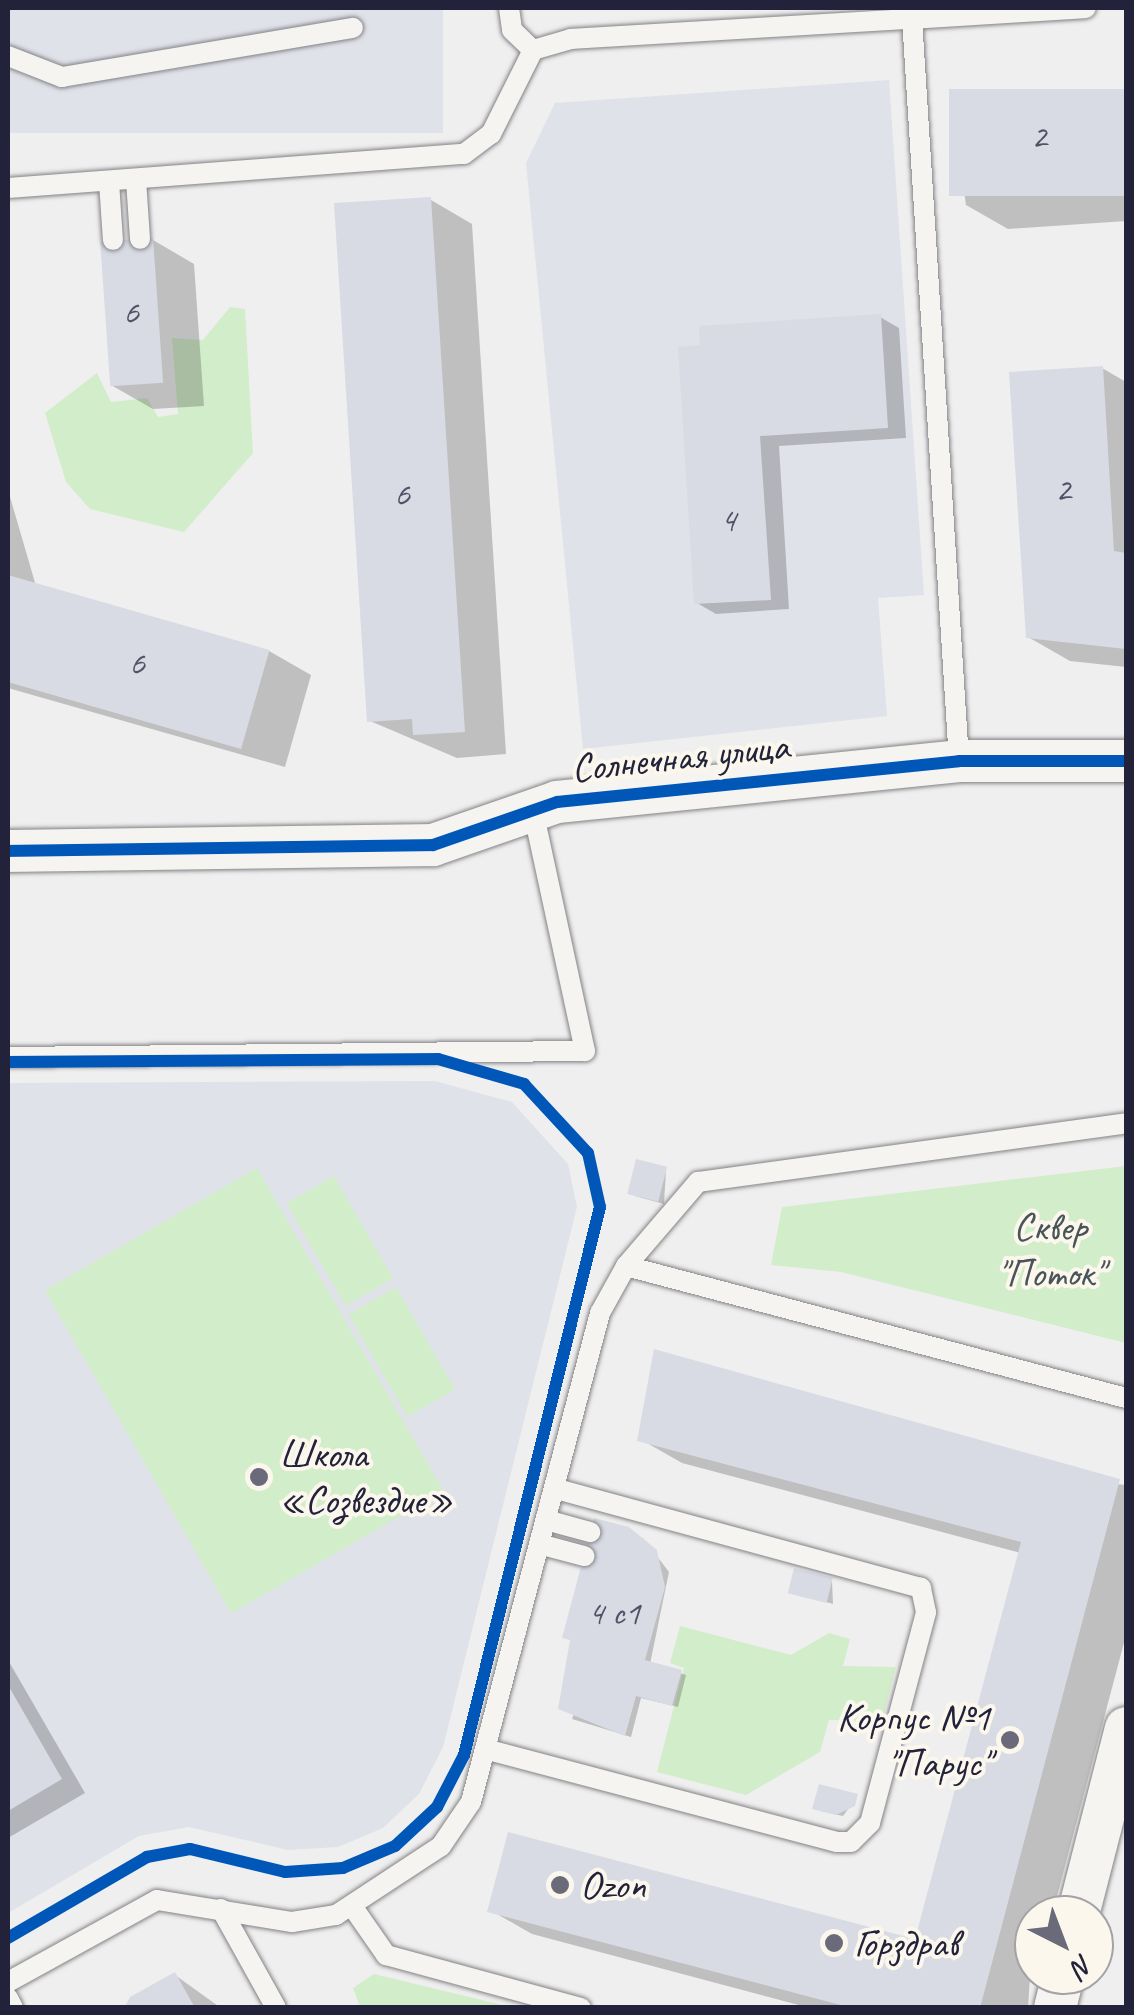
<!DOCTYPE html>
<html>
<head>
<meta charset="utf-8">
<style>
  body { margin:0 }
  #map { position:relative; width:1134px; height:2015px; overflow:hidden; background:#efefef; font-family:Caveat,sans-serif }
  div>[style] { position:absolute }
  [style*='--x'] { left:calc(var(--x)*1px); top:calc(var(--y)*1px); width:calc(var(--w)*1px); rotate:calc(var(--a)*1deg) }
  .built>* { inset:0; background:#e0e2e9; transform-origin:0 0 }
  .green>* { inset:0; background:#d2edca; transform-origin:0 0 }
  .shadow>* { inset:0; background:#0003 }
  .building>* { inset:0; background:#d8dbe4; transform-origin:0 0 }
  .roads { filter:drop-shadow(0 0 2px #838388) drop-shadow(0 0 2px #838388) }
  .service>* { height:20px; margin:-10px; padding:0 10px; transform-origin:10px; border-radius:10px; background:#f5f4f1 }
  .minor>* { height:42px; margin:-21px; padding:0 21px; transform-origin:21px; border-radius:21px; background:#f5f4f1 }
  .cycleway>* { height:12px; margin:-6px; padding:0 6px; transform-origin:6px; border-radius:6px; background:#0057b8 }
  .dots>* { width:28px; height:28px; translate:-50% -50%; box-sizing:border-box; border:5px solid #fbf7ec; border-radius:50% }
  span { translate:-50% -50%; white-space:nowrap; text-align:center; line-height:1.15; -webkit-text-stroke:8px #fbf7ec; paint-order:stroke }
  .number-label { font-size:35px; color:#525267 }
  .number-label span { -webkit-text-stroke-width:0 }
  .street-label { font-size:40px; color:#22223b }
  .park-label { font-size:40px; color:#485457 }
  .poi-label { font-size:40px; color:#22223b }
  .left { translate:0 -50%; text-align:left }
  .right { translate:-100% -50%; text-align:right }
  .frame { position:absolute; inset:0; border:10px solid #22223b; pointer-events:none }
  .north { position:absolute; left:1014px; top:1895px; width:100px; height:100px; box-sizing:border-box; background:#fbf7ec; border:2px solid #a4a2a5; border-radius:50%; rotate:138deg; font-size:28px; font-weight:700; line-height:40px; text-align:center; color:#22223b }
  .north::after { content:''; display:block; margin:auto; width:35px; height:45px; background:#6a6a7a; clip-path:polygon(50% 0,100% 100%,50% 72%,0 100%) }
</style>
</head>
<body>
<div id="map">
  <div class="built">
    <i style="left:8px;top:8px;width:435px;height:125px"></i>
    <i style="clip-path:polygon(889px 80px,924px 595px,878px 598px,887px 716px,583px 749px,526px 163px,555px 103px)"></i>
    <i style="clip-path:polygon(435px 1081px,512px 1102px,568px 1164px,577px 1207px,443px 1747px,419px 1794px,383px 1828px,338px 1847px,288px 1850px,189px 1827px,139px 1836px,8px 1913px,8px 1083px)"></i>
  </div>
  <div class="green">
    <i style="clip-path:polygon(230px 307px,245px 309px,253px 453px,184px 532px,90px 509px,66px 482px,45px 413px,97px 373px,111px 402px,147px 398px,158px 417px,178px 414px,172px 338px,203px 340px)"></i>
    <i style="clip-path:polygon(1126px 1166px,1126px 1343px,841px 1272px,771px 1265px,782px 1207px)"></i>
    <i style="left:257px;top:1168px;width:373px;height:245px;rotate:60deg"></i>
    <i style="left:334px;top:1176px;width:118px;height:55px;rotate:60deg"></i>
    <i style="left:396px;top:1287px;width:118px;height:55px;rotate:60deg"></i>
    <i style="clip-path:polygon(680px 1626px,791px 1655px,829px 1633px,850px 1639px,843px 1666px,896px 1667px,882px 1721px,829px 1720px,820px 1752px,746px 1795px,657px 1772px,684px 1668px,670px 1663px)"></i>
    <i style="clip-path:polygon(374px 1974px,511px 2007px,360px 2007px,353px 1988px)"></i>
  </div>
  <div class="shadow">
    <i style="clip-path:polygon(1126px 92px,1126px 221px,1008px 229px,966px 205px,952px 103px)"></i>
    <i style="clip-path:polygon(431px 200px,472px 224px,506px 754px,457px 758px,370px 721px)"></i>
    <i style="clip-path:polygon(153px 240px,194px 264px,204px 406px,153px 409px,111px 385px)"></i>
    <i style="clip-path:polygon(880px 317px,899px 328px,906px 438px,779px 446px,789px 609px,716px 614px,697px 603px,703px 348px)"></i>
    <i style="clip-path:polygon(1102px 368px,1126px 382px,1126px 667px,1070px 661px,1028px 637px)"></i>
    <i style="clip-path:polygon(8px 490px,36px 586px,269px 651px,311px 675px,285px 767px,8px 688px)"></i>
    <i style="clip-path:polygon(666px 1170px,664px 1204px,635px 1196px)"></i>
    <i style="clip-path:polygon(640px 1439px,1126px 1485px,1126px 1635px,1052px 1915px,1034px 1915px,1028px 2008px,810px 2008px,532px 1934px,490px 1910px,917px 1942px,1021px 1553px,682px 1463px)"></i>
    <i style="clip-path:polygon(643px 1538px,669px 1572px,650px 1664px,686px 1675px,678px 1707px,641px 1698px,631px 1737px,572px 1719px)"></i>
    <i style="clip-path:polygon(832px 1581px,833px 1604px,791px 1592px)"></i>
    <i style="clip-path:polygon(8px 1660px,85px 1793px,8px 1838px)"></i>
    <i style="clip-path:polygon(857px 1797px,843px 1816px,821px 1811px)"></i>
    <i style="clip-path:polygon(175px 1975px,221px 2008px,125px 2008px)"></i>
  </div>
  <div class="building">
    <i style="left:1126px;top:89px;width:107px;height:177px;rotate:90deg"></i>
    <i style="clip-path:polygon(431px 197px,465px 732px,413px 735px,412px 719px,367px 722px,334px 203px)"></i>
    <i style="left:153px;top:238px;width:145px;height:53px;rotate:86deg"></i>
    <i style="clip-path:polygon(881px 314px,888px 428px,760px 436px,771px 600px,694px 604px,678px 347px,700px 345px,699px 326px)"></i>
    <i style="clip-path:polygon(1103px 366px,1114px 551px,1126px 553px,1126px 649px,1026px 638px,1009px 372px)"></i>
    <i style="left:8px;top:575px;width:272px;height:103px;rotate:16deg"></i>
    <i style="left:636px;top:1159px;width:32px;height:36px;rotate:14deg"></i>
    <i style="clip-path:polygon(654px 1349px,1120px 1479px,980px 2008px,852px 2008px,487px 1912px,508px 1832px,915px 1939px,1021px 1542px,637px 1441px)"></i>
    <i style="clip-path:polygon(594px 1518px,629px 1527px,657px 1550px,665px 1587px,645px 1660px,682px 1670px,672px 1706px,636px 1696px,625px 1736px,558px 1709px,570px 1640px,562px 1638px)"></i>
    <i style="left:794px;top:1568px;width:40px;height:26px;rotate:14deg"></i>
    <i style="clip-path:polygon(8px 1685px,62px 1779px,8px 1811px)"></i>
    <i style="clip-path:polygon(819px 1784px,858px 1794px,855px 1806px,836px 1815px,812px 1809px)"></i>
    <i style="clip-path:polygon(175px 1972px,195px 2008px,124px 2008px,130px 1997px)"></i>
  </div>
  <div class="roads">
    <div class="service">
      <i style="--x:509;--y:8;--w:22;--a:82"></i>
      <i style="--x:512;--y:30;--w:29;--a:44"></i>
      <i style="--x:8;--y:56;--w:58;--a:21.3"></i>
      <i style="--x:62;--y:77;--w:295;--a:-9.6"></i>
      <i style="--x:136;--y:180;--w:59;--a:86.1"></i>
      <i style="--x:109;--y:182;--w:58;--a:86.1"></i>
      <i style="--x:8;--y:188;--w:457;--a:-4.3"></i>
      <i style="--x:464;--y:154;--w:34;--a:-37"></i>
      <i style="--x:491;--y:134;--w:94;--a:-63.4"></i>
      <i style="--x:533;--y:50;--w:40;--a:-16"></i>
      <i style="--x:571;--y:39;--w:342;--a:-3.4"></i>
      <i style="--x:959;--y:761;--w:743;--a:-93.62"></i>
      <i style="--x:912;--y:19;--w:174;--a:-3.6"></i>
      <i style="--x:8;--y:1057;--w:577;--a:-0.6"></i>
      <i style="--x:585;--y:1051;--w:247;--a:-102.2"></i>
      <i style="--x:626;--y:1266;--w:517;--a:14.79"></i>
      <i style="--x:546;--y:1520;--w:46;--a:15.3"></i>
      <i style="--x:539;--y:1544;--w:47;--a:14.9"></i>
      <i style="--x:485;--y:1749;--w:364;--a:14.8"></i>
      <i style="--x:837;--y:1842;--w:14;--a:0"></i>
      <i style="--x:851;--y:1842;--w:27;--a:-45"></i>
      <i style="--x:870;--y:1823;--w:218;--a:-75.1"></i>
      <i style="--x:926;--y:1612;--w:25;--a:-102"></i>
      <i style="--x:921;--y:1588;--w:380;--a:-164.8"></i>
      <i style="--x:352;--y:1906;--w:60;--a:55.2"></i>
      <i style="--x:386;--y:1955;--w:202;--a:15.2"></i>
      <i style="--x:221;--y:1909;--w:113;--a:60.9"></i>
      <i style="--x:8;--y:1982;--w:170;--a:-28.8"></i>
      <i style="--x:157;--y:1900;--w:137;--a:9.3"></i>
      <i style="--x:292;--y:1922;--w:45;--a:-9"></i>
      <i style="--x:336;--y:1915;--w:126;--a:-33.3"></i>
      <i style="--x:441;--y:1846;--w:53;--a:-55.7"></i>
      <i style="--x:471;--y:1802;--w:506;--a:-75.22"></i>
      <i style="--x:600;--y:1313;--w:54;--a:-61"></i>
      <i style="--x:626;--y:1266;--w:111;--a:-49.4"></i>
      <i style="--x:698;--y:1182;--w:432;--a:-7.8"></i>
      <i style="--x:8;--y:1998;--w:11;--a:63"></i>
    </div>
    <div class="minor">
      <i style="--x:8;--y:851;--w:425;--a:-0.8"></i>
      <i style="--x:433;--y:845;--w:131;--a:-19.1"></i>
      <i style="--x:557;--y:802;--w:404;--a:-5.8"></i>
      <i style="--x:959;--y:761;--w:167;--a:0"></i>
      <i style="--x:1078;--y:1915;--w:193;--a:-75.6"></i>
      <i style="--x:1055;--y:2008;--w:34;--a:-76"></i>
    </div>
  </div>
  <div class="cycleway">
    <i style="--x:8;--y:851;--w:425;--a:-0.8"></i>
    <i style="--x:433;--y:845;--w:131;--a:-19.1"></i>
    <i style="--x:557;--y:802;--w:404;--a:-5.8"></i>
    <i style="--x:959;--y:761;--w:167;--a:0"></i>
    <i style="--x:8;--y:1062;--w:430;--a:-0.4"></i>
    <i style="--x:438;--y:1059;--w:90;--a:16.2"></i>
    <i style="--x:524;--y:1084;--w:94;--a:47.2"></i>
    <i style="--x:588;--y:1153;--w:55;--a:77.5"></i>
    <i style="--x:600;--y:1207;--w:565;--a:103.94"></i>
    <i style="--x:464;--y:1755;--w:59;--a:117.4"></i>
    <i style="--x:437;--y:1807;--w:57;--a:137.1"></i>
    <i style="--x:395;--y:1846;--w:56;--a:157.1"></i>
    <i style="--x:343;--y:1868;--w:58;--a:176.1"></i>
    <i style="--x:285;--y:1872;--w:98;--a:-166.4"></i>
    <i style="--x:190;--y:1849;--w:44;--a:169.5"></i>
    <i style="--x:147;--y:1857;--w:161;--a:149.8"></i>
  </div>
  <div class="dots">
    <i style="left:259px;top:1477px;background:#6a6a7a"></i>
    <i style="left:1010px;top:1740px;background:#6a6a7a"></i>
    <i style="left:560px;top:1885px;background:#6a6a7a"></i>
    <i style="left:834px;top:1943px;background:#6a6a7a"></i>
  </div>
  <div class="number-label">
    <span style="left:1039px;top:136px">2</span>
    <span style="left:131px;top:312px">6</span>
    <span style="left:1063px;top:489px">2</span>
    <span style="left:402px;top:494px">6</span>
    <span style="left:728px;top:520px">4</span>
    <span style="left:137px;top:663px">6</span>
    <span style="left:614px;top:1613px">4 с1</span>
  </div>
  <div class="street-label">
    <span style="left:680px;top:757px;rotate:-6deg">Солнечная улица</span>
  </div>
  <div class="park-label">
    <span style="left:1050px;top:1250px">Сквер<br>"Поток"</span>
  </div>
  <div class="poi-label">
    <span class="left" style="left:279px;top:1477px">Школа<br>«Созвездие»</span>
    <span class="right" style="left:990px;top:1740px">Корпус №1<br>"Парус"</span>
    <span class="left" style="left:580px;top:1885px">Ozon</span>
    <span class="left" style="left:854px;top:1943px">Горздрав</span>
  </div>
  <div class="frame"></div>
  <div class="north">N</div>
</div>
</body>
</html>
